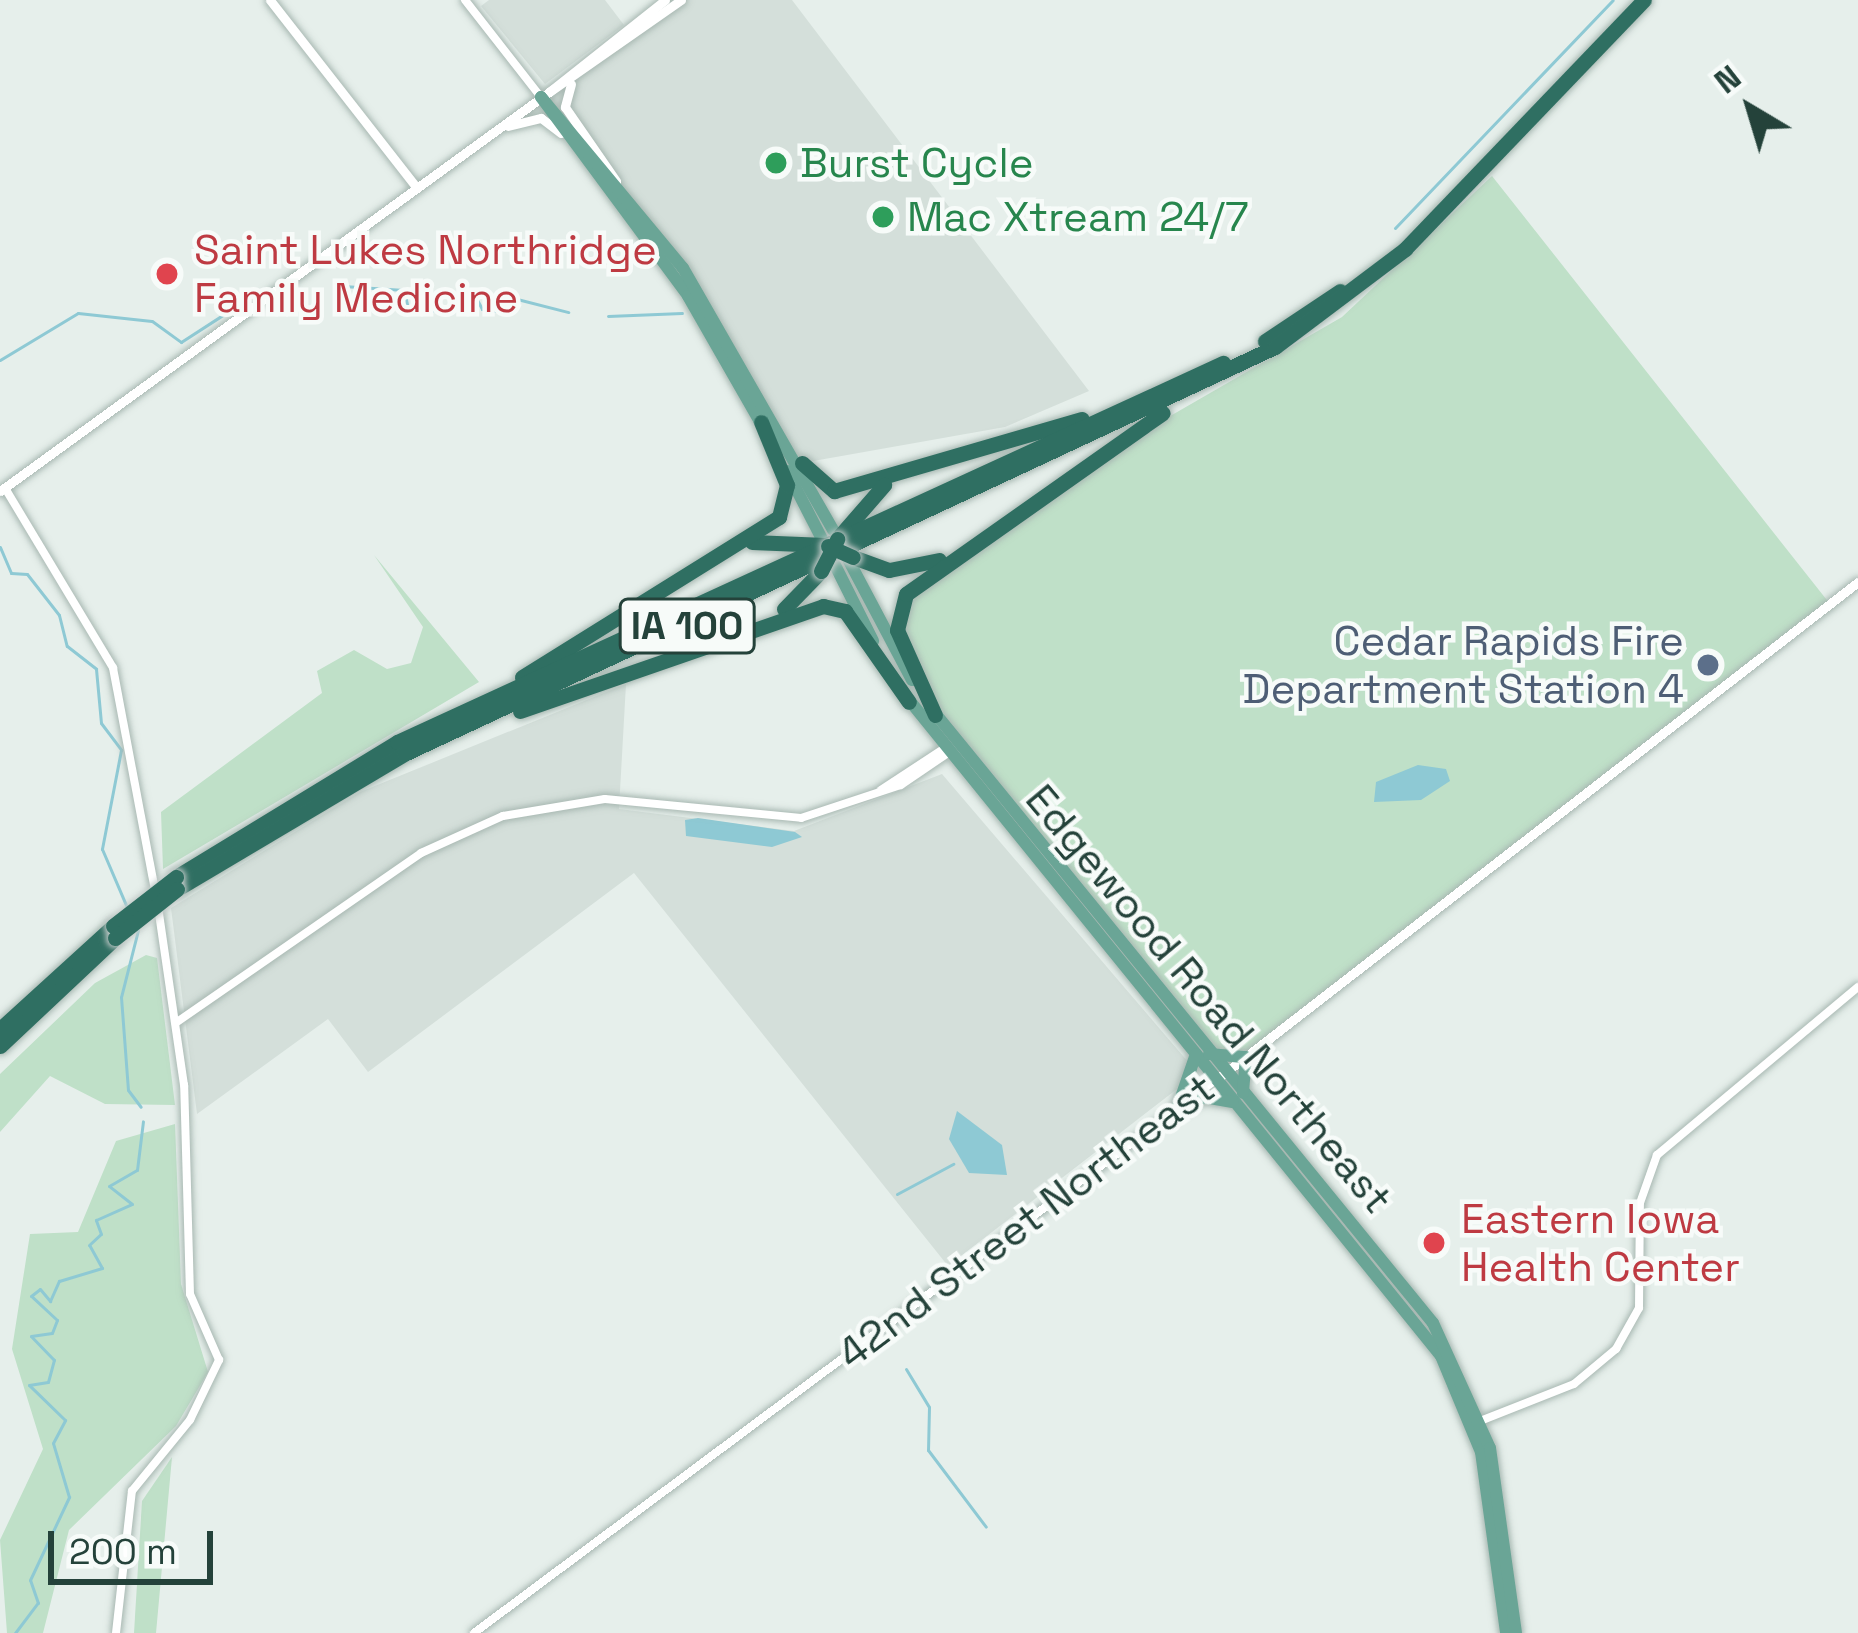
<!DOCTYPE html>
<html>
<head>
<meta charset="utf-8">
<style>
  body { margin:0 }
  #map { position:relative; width:1858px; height:1633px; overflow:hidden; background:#e6efeb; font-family:"Space Grotesk",sans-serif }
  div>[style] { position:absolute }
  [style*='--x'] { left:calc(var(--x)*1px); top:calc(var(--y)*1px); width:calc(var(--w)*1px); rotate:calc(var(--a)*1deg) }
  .built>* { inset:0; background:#d4dfda }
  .green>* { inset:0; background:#bfe0c8 }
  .water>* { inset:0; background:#8ec9d4 }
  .stream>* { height:3px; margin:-1.5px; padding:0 1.5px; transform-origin:1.5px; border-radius:1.5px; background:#8ec9d4 }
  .roads { filter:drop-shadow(0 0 3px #a8b8b2) drop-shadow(0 0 3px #a8b8b2) }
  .tertiary>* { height:8px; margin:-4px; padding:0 4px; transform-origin:4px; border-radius:4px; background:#fff }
  .secondary>* { height:9px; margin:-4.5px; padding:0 4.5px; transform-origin:4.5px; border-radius:4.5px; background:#fff }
  .primary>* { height:12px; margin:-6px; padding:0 6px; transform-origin:6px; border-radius:6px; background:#6aa596 }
  .motorway>* { height:15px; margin:-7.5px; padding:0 7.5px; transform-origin:7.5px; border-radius:7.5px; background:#2f6f62 }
  .bridges { filter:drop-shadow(0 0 3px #c2cac8) drop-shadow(0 0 3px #c2cac8) }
  .motorway-bridge>* { height:15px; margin:-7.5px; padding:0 7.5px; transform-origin:7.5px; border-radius:7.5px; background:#2f6f62 }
  .dots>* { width:33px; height:33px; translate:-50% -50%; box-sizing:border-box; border:6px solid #f7fbf9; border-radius:50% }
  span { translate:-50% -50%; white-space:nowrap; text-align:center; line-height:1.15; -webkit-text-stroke:9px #f7fbf9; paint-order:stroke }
  .shield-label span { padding:3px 9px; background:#f7fbf9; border:3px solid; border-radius:9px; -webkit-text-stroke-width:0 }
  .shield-label { font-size:39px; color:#24423a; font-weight:700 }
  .leisure-label { font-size:42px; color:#27864d }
  .left { translate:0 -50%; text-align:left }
  .health-label { font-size:42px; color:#be3a42 }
  .service-label { font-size:42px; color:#4e5e75 }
  .right { translate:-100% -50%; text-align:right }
  .street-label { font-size:42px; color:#24423a }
  .north { position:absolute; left:1690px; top:48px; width:120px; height:120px; -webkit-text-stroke:9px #f7fbf9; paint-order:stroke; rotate:322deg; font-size:33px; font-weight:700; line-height:48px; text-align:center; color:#24423a }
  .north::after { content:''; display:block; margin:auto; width:42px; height:54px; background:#24423a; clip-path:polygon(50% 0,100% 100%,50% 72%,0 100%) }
  .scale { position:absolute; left:48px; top:1531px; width:165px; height:54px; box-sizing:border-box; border:6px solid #24423a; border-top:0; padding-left:15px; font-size:36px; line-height:42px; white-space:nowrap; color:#24423a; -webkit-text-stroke:9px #f7fbf9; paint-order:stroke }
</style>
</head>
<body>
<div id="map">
  <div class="built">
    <i style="clip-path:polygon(489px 0,605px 0,624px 25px,545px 84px,481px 6px)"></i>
    <i style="clip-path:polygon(675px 0,792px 0,1089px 391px,1005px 427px,802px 463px,683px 268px,541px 97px)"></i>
    <i style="clip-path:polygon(626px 684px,619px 809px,794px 831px,942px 774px,1189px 1063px,1177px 1089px,948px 1266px,634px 873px,368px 1072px,328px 1019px,197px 1114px,171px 908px,360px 792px)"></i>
  </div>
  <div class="green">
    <i style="clip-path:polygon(1492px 176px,1830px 604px,1224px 1073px,960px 750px,902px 646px,906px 594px,1146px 430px,1342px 317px)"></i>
    <i style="clip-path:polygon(374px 555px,479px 682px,163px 869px,161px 812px,322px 693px,317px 671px,354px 650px,387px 669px,411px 663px,423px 627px)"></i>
    <i style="clip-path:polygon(146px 955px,157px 958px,175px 1105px,105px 1104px,50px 1076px,0 1132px,0 1074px,95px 983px)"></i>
    <i style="clip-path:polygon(175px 1124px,181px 1284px,208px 1372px,176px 1426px,69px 1530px,43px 1633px,7px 1633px,0 1540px,43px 1449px,12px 1349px,30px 1234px,78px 1232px,116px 1141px)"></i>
    <i style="clip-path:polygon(172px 1457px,156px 1633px,134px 1633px,142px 1501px)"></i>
  </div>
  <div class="water">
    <i style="clip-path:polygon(1418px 765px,1446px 769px,1450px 781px,1421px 800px,1374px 802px,1376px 782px)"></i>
    <i style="clip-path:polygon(698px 818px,795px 832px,802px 837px,772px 847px,686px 836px,685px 820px)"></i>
    <i style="clip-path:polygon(957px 1111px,1002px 1145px,1007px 1175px,969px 1173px,949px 1139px)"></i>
  </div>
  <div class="stream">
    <i style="--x:1395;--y:228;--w:315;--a:-46.3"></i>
    <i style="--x:343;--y:286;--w:61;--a:3.8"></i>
    <i style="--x:404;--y:290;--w:19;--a:78"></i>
    <i style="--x:408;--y:309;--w:39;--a:3"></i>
    <i style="--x:447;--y:311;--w:32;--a:-32"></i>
    <i style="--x:474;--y:294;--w:17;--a:62"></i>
    <i style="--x:482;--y:309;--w:21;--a:8"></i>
    <i style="--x:503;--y:312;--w:19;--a:-43"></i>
    <i style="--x:517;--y:299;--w:53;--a:14.3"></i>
    <i style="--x:608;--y:316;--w:74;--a:-2.3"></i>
    <i style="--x:0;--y:360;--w:91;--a:-31.1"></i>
    <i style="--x:78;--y:313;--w:74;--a:6.2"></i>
    <i style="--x:152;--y:321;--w:36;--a:36"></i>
    <i style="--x:181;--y:342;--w:61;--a:-32.9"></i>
    <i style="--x:0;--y:547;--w:28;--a:67"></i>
    <i style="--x:11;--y:573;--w:16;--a:4"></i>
    <i style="--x:27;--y:574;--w:52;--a:52"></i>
    <i style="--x:59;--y:615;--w:32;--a:76"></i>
    <i style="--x:67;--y:646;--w:37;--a:38"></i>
    <i style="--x:96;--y:669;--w:54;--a:84.7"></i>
    <i style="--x:101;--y:723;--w:34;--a:53"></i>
    <i style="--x:121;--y:750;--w:101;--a:100.9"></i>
    <i style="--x:102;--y:849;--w:61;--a:66.8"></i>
    <i style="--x:138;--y:930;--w:69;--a:104.2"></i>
    <i style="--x:121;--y:997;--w:93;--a:85.7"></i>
    <i style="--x:128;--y:1090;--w:21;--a:53"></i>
    <i style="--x:897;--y:1194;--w:64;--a:-28.2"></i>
    <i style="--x:906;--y:1369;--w:44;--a:58.8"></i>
    <i style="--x:929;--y:1407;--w:43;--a:91.3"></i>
    <i style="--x:928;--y:1450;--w:96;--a:53"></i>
    <i style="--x:15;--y:1633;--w:38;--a:-53"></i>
    <i style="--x:38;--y:1603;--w:24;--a:-109"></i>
    <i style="--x:30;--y:1580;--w:92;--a:-64.8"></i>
    <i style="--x:69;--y:1497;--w:56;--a:-106.5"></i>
    <i style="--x:53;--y:1443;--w:26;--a:-62"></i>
    <i style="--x:65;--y:1420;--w:50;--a:-135.8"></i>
    <i style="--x:29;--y:1385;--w:19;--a:-9"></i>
    <i style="--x:48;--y:1382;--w:23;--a:-75"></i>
    <i style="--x:54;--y:1360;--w:33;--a:-134"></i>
    <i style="--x:31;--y:1336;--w:21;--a:-8"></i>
    <i style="--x:52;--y:1333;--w:14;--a:-69"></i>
    <i style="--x:57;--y:1320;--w:35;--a:-137"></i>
    <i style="--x:31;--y:1296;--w:11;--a:-38"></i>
    <i style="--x:40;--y:1289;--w:16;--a:50"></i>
    <i style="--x:50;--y:1301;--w:22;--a:-66"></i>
    <i style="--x:59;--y:1281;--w:45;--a:-16.8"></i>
    <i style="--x:102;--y:1268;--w:26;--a:-119"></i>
    <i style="--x:89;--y:1245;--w:16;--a:-43"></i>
    <i style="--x:101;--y:1234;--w:15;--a:-110"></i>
    <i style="--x:96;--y:1220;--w:39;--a:-24"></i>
    <i style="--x:132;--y:1204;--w:29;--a:-142"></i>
    <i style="--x:109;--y:1186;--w:32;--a:-30"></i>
    <i style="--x:137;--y:1170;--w:49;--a:-83"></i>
  </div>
  <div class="roads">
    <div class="tertiary">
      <i style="--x:465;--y:0;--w:122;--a:52"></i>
      <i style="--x:5;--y:488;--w:210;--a:59"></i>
      <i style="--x:113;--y:668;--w:227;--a:79.3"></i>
      <i style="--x:881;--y:790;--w:80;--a:-33.3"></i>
      <i style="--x:177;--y:1022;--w:297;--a:-34.7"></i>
      <i style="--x:421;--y:853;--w:90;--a:-24.3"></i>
      <i style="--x:503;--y:816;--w:103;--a:-9.5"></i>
      <i style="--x:605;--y:799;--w:197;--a:5.5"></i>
      <i style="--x:801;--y:818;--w:105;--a:-18.3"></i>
      <i style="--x:901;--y:785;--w:60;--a:-34.2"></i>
      <i style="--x:1189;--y:1099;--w:33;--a:-35"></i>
      <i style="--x:1475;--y:1423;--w:106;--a:-21.5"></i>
      <i style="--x:1574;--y:1384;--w:55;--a:-39.8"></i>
      <i style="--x:1616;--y:1349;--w:47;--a:-60.7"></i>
      <i style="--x:1639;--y:1308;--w:105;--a:-89.5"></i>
      <i style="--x:1640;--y:1203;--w:51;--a:-70.5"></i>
      <i style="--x:1657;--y:1155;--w:262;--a:-39.9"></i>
      <i style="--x:116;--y:1633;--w:143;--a:-83.6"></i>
      <i style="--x:132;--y:1491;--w:92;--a:-50.8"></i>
      <i style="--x:190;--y:1420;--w:67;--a:-64.2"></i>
      <i style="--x:219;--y:1360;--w:72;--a:-113.7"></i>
      <i style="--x:190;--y:1294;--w:209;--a:-91.6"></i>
      <i style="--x:184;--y:1085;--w:181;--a:-98.3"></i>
      <i style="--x:474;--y:1633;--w:872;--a:-36.7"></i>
    </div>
    <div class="secondary">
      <i style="--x:270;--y:0;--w:237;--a:52"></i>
      <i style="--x:665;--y:0;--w:148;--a:141.6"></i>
      <i style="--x:549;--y:92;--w:161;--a:-34.9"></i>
      <i style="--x:571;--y:84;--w:24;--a:105"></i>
      <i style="--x:565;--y:107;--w:90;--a:55.4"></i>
      <i style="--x:508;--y:126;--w:34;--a:-14"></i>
      <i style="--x:541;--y:118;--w:25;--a:37"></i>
      <i style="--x:0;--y:491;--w:679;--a:-36.01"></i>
      <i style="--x:1217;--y:1079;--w:811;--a:-37.79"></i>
    </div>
    <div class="primary">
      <i style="--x:541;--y:97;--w:247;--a:53.5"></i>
      <i style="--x:688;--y:296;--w:151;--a:60.2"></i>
      <i style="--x:541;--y:97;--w:222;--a:50.3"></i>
      <i style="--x:683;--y:268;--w:302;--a:60.2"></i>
      <i style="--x:787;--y:471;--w:83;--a:62.8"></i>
      <i style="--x:848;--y:559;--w:137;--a:62.1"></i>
      <i style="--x:835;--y:565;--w:85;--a:63.4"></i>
      <i style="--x:905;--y:695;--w:851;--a:50.96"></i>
      <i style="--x:1441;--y:1356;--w:104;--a:67.4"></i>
      <i style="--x:1481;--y:1452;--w:183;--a:82.1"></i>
      <i style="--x:930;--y:707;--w:795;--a:50.77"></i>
      <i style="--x:1433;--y:1323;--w:137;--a:65.5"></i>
      <i style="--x:1490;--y:1448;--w:187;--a:82"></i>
      <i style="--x:1209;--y:1054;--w:37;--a:5"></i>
      <i style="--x:1246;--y:1057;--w:36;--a:95"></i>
      <i style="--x:1178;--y:1106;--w:55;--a:-70.9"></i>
      <i style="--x:1173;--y:1112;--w:34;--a:-26"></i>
      <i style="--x:1204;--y:1097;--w:29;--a:10"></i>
    </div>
    <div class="motorway">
      <i style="--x:1265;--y:341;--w:90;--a:-33.7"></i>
      <i style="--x:802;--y:463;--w:43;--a:41.2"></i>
      <i style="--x:834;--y:491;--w:258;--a:-16.2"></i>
      <i style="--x:837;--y:539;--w:72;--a:-49"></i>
      <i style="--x:752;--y:542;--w:73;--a:2.4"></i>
      <i style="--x:853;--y:557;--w:38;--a:20"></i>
      <i style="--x:889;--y:570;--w:51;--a:-11.3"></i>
      <i style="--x:784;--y:609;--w:53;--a:-45.8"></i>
      <i style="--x:522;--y:677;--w:303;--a:-31.9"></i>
      <i style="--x:779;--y:517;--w:33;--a:-76"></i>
      <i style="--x:787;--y:485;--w:68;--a:-112.4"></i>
      <i style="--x:520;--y:711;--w:321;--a:-19.1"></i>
      <i style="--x:823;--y:606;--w:23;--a:13"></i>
      <i style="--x:845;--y:611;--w:111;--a:54.9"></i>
      <i style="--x:935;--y:715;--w:93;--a:-114.1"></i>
      <i style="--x:897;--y:630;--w:37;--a:-76"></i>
      <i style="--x:906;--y:594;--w:314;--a:-35.2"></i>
      <i style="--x:176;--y:877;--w:259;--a:-31.4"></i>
      <i style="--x:397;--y:742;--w:909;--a:-24.65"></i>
      <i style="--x:177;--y:889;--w:264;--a:-30.7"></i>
      <i style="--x:404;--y:754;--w:961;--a:-25.05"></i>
      <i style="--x:1275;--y:347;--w:163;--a:-37"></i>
      <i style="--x:1405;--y:249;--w:345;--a:-46.2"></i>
      <i style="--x:0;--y:1029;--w:153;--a:-42.3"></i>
      <i style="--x:0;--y:1046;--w:158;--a:-43.2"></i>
    </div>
  </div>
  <div class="bridges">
    <div class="motorway-bridge">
      <i style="--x:828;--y:546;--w:27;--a:24"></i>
      <i style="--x:821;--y:571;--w:36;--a:-63"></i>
      <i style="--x:113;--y:926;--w:80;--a:-37.9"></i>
      <i style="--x:115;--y:938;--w:79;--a:-38.3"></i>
    </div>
  </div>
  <div class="dots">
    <i style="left:776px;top:163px;background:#2e9e5b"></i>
    <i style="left:883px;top:217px;background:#2e9e5b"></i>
    <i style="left:167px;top:274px;background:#e0444e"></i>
    <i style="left:1708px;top:665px;background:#5c6f8a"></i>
    <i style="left:1434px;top:1243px;background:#e0444e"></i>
  </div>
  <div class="shield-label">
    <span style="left:687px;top:626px">IA 100</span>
  </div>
  <div class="leisure-label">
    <span class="left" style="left:800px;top:163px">Burst Cycle</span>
    <span class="left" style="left:907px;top:217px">Mac Xtream 24/7</span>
  </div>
  <div class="health-label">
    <span class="left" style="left:194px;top:274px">Saint Lukes Northridge<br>Family Medicine</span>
    <span class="left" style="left:1461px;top:1243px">Eastern Iowa<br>Health Center</span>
  </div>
  <div class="service-label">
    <span class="right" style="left:1684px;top:665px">Cedar Rapids Fire<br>Department Station 4</span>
  </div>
  <div class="street-label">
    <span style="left:1209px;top:999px;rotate:50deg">Edgewood Road Northeast</span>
    <span style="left:1026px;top:1221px;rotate:-37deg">42nd Street Northeast</span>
  </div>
  <div class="north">N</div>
  <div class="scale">200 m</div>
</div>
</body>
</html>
